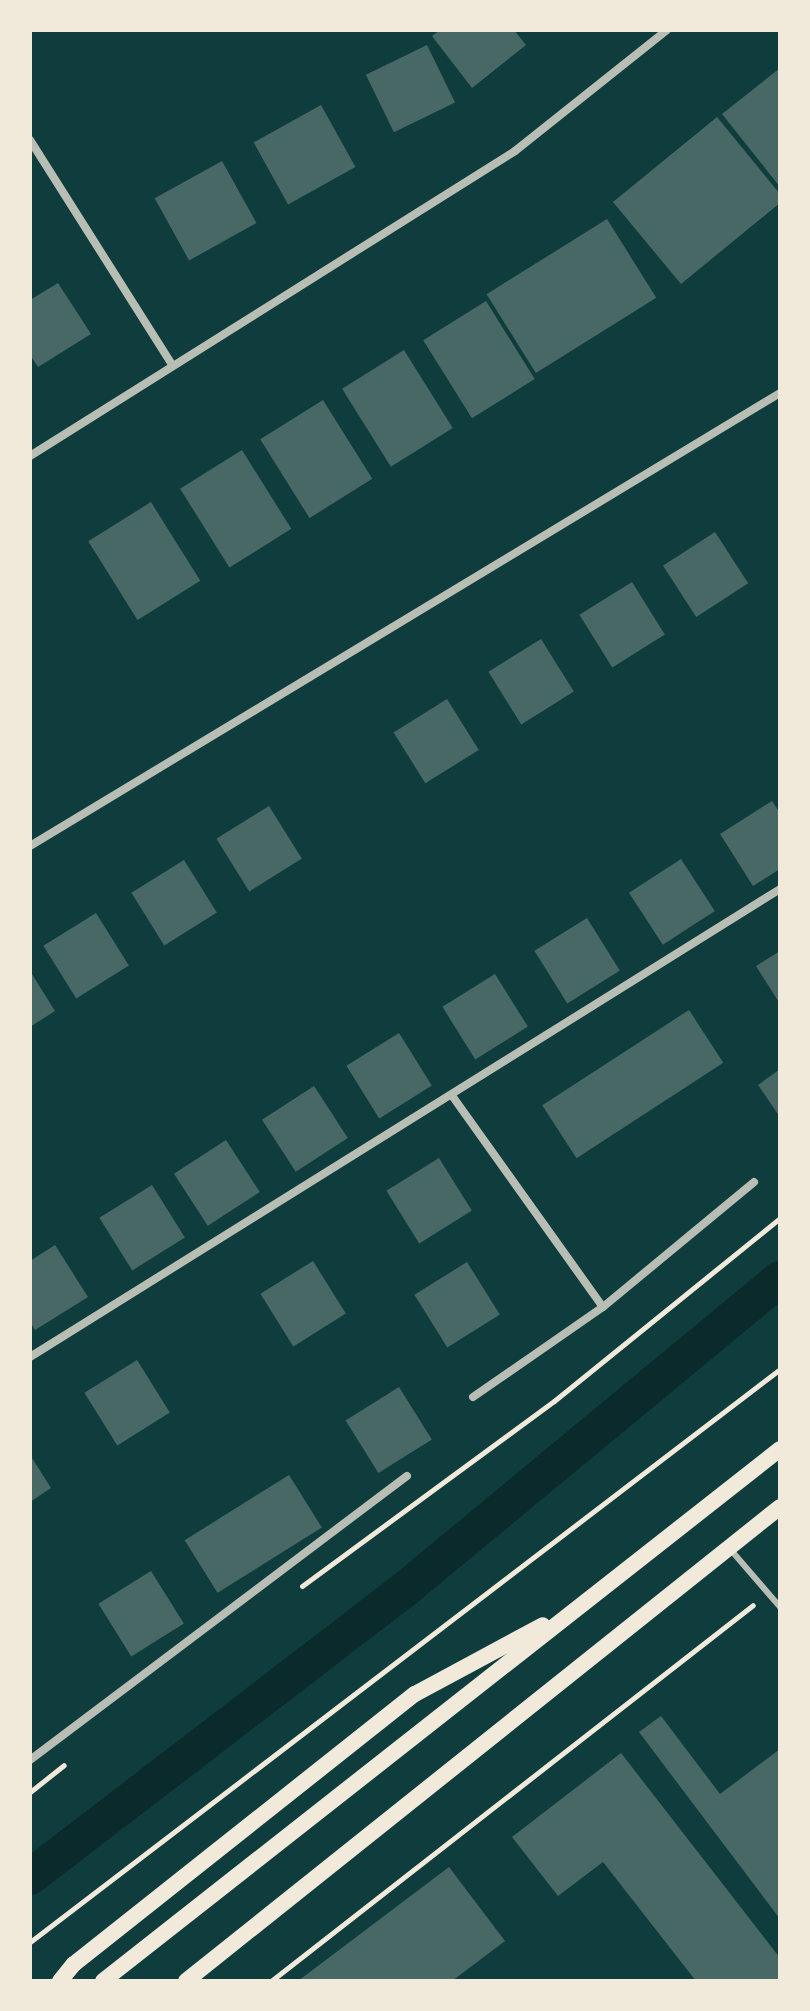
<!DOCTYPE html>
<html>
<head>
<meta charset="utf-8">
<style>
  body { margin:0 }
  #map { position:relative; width:810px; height:2011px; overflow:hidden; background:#0f3d3e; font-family:Barlow,sans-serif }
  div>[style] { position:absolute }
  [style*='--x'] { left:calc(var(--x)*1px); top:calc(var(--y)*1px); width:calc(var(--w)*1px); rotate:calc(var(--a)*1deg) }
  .canal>* { height:36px; margin:-18px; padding:0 18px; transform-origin:18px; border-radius:18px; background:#0a2a2b }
  .building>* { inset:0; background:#486865; transform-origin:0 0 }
  .path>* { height:5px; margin:-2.5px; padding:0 2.5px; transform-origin:2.5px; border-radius:2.5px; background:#f1e9da }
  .service>* { height:6px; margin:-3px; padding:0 3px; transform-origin:3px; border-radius:3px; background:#b8beb3 }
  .minor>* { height:8px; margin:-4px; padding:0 4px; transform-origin:4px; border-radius:4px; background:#b8beb3 }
  .secondary>* { height:16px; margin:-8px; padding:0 8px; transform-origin:8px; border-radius:8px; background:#f1e9da }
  span { translate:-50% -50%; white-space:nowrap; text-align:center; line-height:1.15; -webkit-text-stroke:8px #f1e9da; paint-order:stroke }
  .frame { position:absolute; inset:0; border:32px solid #f1e9da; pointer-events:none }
</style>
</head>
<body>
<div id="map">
  <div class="canal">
    <i style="--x:30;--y:1877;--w:471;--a:-37.5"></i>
    <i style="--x:404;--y:1590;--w:488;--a:-39.6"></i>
  </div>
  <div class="building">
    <i style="clip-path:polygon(440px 30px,514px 30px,526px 45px,472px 88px,432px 36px)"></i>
    <i style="left:427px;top:45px;width:64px;height:68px;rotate:64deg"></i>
    <i style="clip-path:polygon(780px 68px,780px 187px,722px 114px)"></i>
    <i style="left:321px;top:105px;width:71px;height:77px;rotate:61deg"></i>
    <i style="clip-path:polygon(717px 117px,780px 194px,780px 203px,681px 284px,613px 202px)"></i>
    <i style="left:222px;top:161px;width:71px;height:77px;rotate:61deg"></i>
    <i style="left:607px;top:219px;width:93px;height:142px;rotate:58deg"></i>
    <i style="clip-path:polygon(58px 283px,91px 334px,38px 367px,30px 355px,30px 300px)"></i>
    <i style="left:486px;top:301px;width:92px;height:74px;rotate:58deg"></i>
    <i style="left:404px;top:350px;width:92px;height:73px;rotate:58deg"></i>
    <i style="left:323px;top:400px;width:93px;height:74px;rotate:58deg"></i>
    <i style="left:242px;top:450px;width:93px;height:73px;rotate:58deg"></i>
    <i style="left:151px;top:502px;width:93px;height:74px;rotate:58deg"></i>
    <i style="left:715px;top:532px;width:61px;height:62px;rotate:57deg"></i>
    <i style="left:632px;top:582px;width:62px;height:62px;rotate:58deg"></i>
    <i style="left:541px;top:639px;width:62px;height:62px;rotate:58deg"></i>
    <i style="left:447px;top:699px;width:60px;height:63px;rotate:58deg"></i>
    <i style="clip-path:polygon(772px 801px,780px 813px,780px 869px,753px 886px,720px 834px)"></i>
    <i style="left:269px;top:806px;width:62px;height:62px;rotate:58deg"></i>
    <i style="left:681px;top:859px;width:62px;height:62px;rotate:57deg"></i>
    <i style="left:184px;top:860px;width:62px;height:62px;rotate:58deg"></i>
    <i style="left:96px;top:913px;width:62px;height:62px;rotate:58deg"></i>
    <i style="left:587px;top:918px;width:62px;height:62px;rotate:58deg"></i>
    <i style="clip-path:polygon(780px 951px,780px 1004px,756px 966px)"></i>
    <i style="clip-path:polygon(30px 971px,55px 1011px,30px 1027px)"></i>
    <i style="left:495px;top:974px;width:62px;height:62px;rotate:58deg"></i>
    <i style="left:689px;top:1010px;width:63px;height:175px;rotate:57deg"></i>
    <i style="left:399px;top:1033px;width:62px;height:62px;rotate:58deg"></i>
    <i style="clip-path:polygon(780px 1069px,780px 1117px,758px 1085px)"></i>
    <i style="left:314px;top:1086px;width:62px;height:62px;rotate:57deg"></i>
    <i style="left:226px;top:1140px;width:62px;height:62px;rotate:57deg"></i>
    <i style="left:439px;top:1158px;width:62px;height:62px;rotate:58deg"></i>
    <i style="left:152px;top:1185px;width:62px;height:62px;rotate:58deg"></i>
    <i style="clip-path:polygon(55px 1245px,88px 1297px,35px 1330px,30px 1322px,30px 1261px)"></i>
    <i style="left:313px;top:1261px;width:62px;height:62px;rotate:58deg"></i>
    <i style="left:467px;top:1262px;width:62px;height:62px;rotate:58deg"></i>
    <i style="left:137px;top:1360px;width:62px;height:62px;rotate:58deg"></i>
    <i style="left:399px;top:1387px;width:62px;height:63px;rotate:58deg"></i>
    <i style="clip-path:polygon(30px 1455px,51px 1488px,30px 1502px)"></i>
    <i style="left:289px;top:1475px;width:62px;height:123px;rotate:58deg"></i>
    <i style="left:151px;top:1571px;width:62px;height:62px;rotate:58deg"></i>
    <i style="clip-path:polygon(661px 1716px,720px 1794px,780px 1749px,780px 1919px,639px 1732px)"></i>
    <i style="clip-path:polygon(621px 1753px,780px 1958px,780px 1981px,696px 1981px,603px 1862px,558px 1896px,512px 1837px)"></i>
    <i style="clip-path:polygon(449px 1867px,505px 1941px,452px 1981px,298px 1981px)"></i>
  </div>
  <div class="path">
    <i style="--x:302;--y:1586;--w:313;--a:-36.3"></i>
    <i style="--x:554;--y:1401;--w:291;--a:-39"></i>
    <i style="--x:30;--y:1792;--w:43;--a:-38.5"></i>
    <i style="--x:30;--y:1942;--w:944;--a:-37.38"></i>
    <i style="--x:271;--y:1981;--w:611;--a:-37.96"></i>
  </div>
  <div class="service">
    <i style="--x:730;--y:1549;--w:77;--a:49.2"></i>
  </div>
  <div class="minor">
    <i style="--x:30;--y:140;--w:267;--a:57.7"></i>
    <i style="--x:30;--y:456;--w:573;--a:-32.16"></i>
    <i style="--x:515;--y:151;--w:194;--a:-38.5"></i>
    <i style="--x:30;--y:846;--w:876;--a:-31.13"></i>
    <i style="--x:453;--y:1097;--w:258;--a:54.5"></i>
    <i style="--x:30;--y:1357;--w:884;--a:-31.96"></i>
    <i style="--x:473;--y:1397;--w:158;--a:-34.7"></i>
    <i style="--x:603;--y:1307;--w:196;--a:-39.6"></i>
    <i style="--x:30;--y:1760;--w:472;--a:-37"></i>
  </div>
  <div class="secondary">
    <i style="--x:60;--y:1981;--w:22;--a:-51"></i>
    <i style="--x:74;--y:1964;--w:435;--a:-38.4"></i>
    <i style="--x:415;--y:1694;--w:145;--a:-28.3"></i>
    <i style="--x:103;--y:1981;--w:861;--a:-38.16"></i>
    <i style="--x:186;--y:1981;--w:760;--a:-38.59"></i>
  </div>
  <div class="frame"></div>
</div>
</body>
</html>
